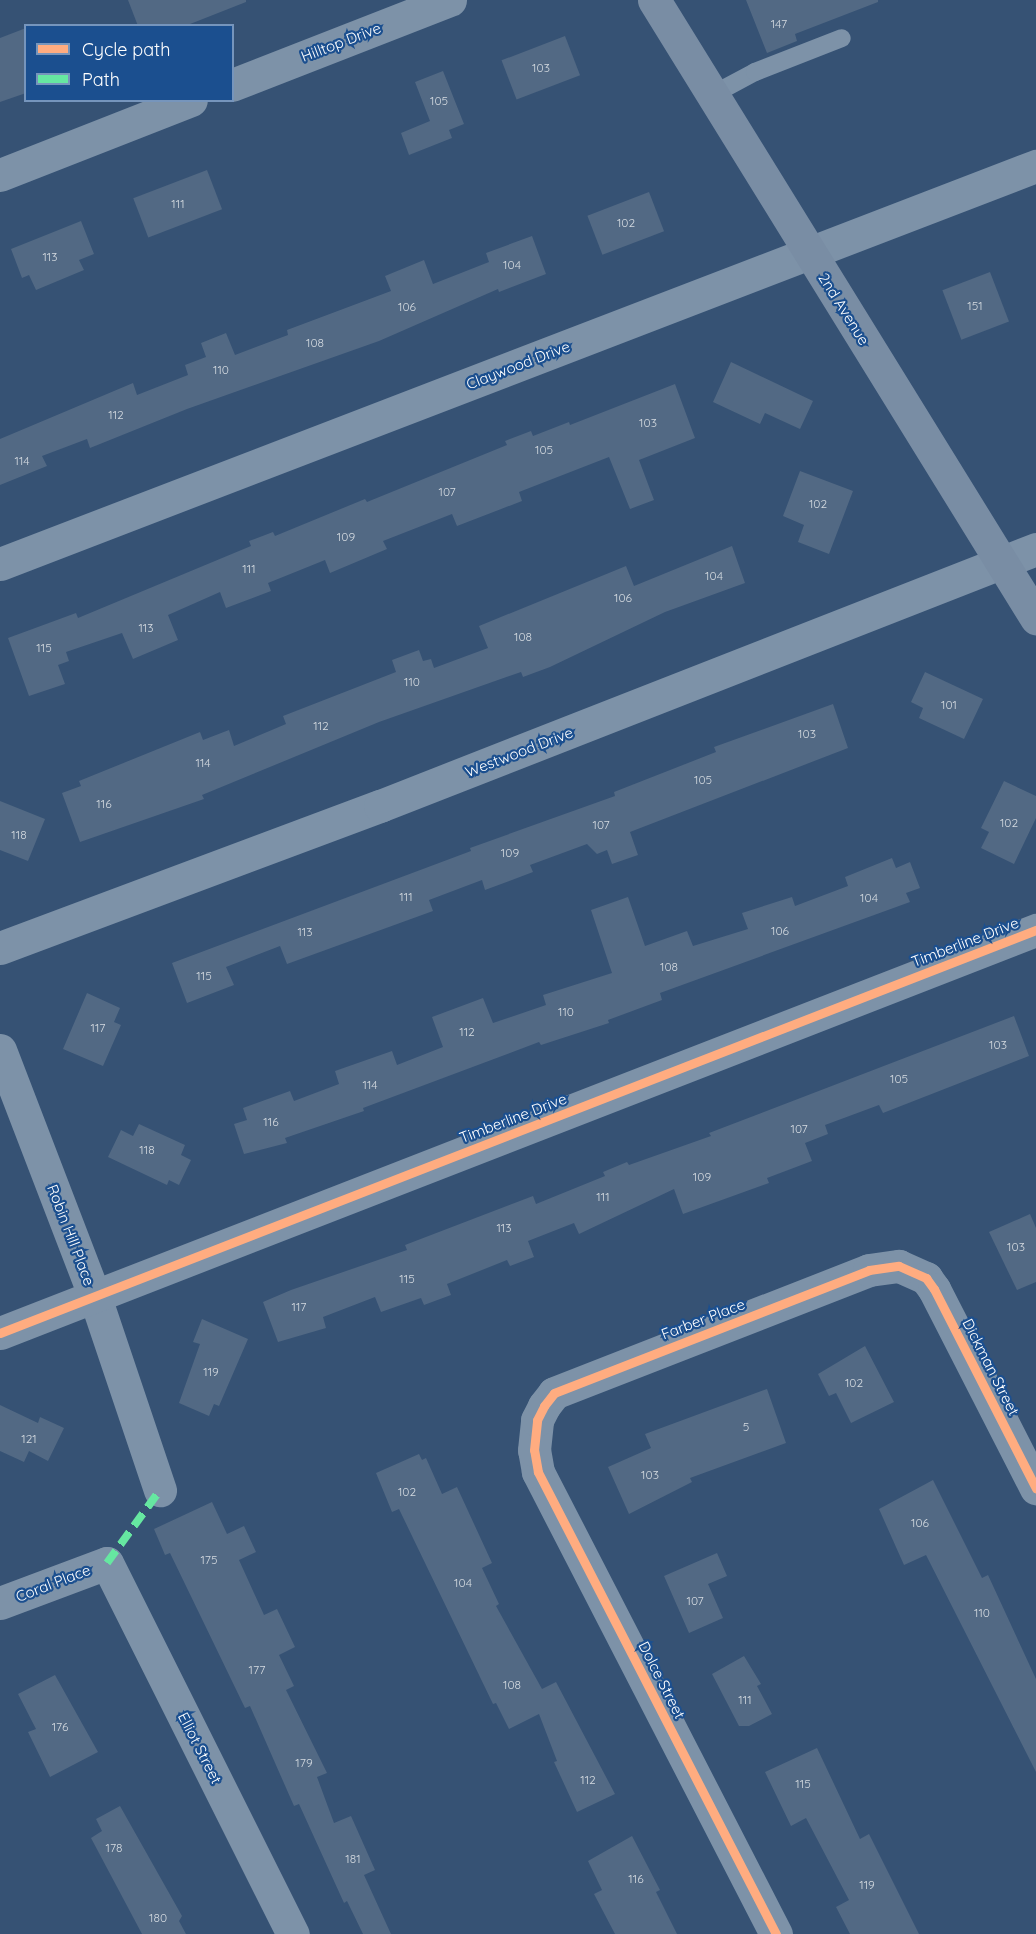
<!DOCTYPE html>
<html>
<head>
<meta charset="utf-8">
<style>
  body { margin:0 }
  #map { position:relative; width:1036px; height:1934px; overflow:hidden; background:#365274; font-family:Quicksand,sans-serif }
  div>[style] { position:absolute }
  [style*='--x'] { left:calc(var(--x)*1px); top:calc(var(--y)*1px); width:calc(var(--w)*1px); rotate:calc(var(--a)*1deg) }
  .building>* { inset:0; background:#526984; transform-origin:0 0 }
  .lane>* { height:18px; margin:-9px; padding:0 9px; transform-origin:9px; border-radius:9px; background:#7d92a8 }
  .street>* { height:33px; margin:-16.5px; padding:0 16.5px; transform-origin:16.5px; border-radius:16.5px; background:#7d92a8 }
  .secondary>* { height:33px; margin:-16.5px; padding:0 16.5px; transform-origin:16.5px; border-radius:16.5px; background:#798da4 }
  .quiet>* { height:8px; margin-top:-4px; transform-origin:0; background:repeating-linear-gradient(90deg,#66e7a1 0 15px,transparent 0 23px) }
  .cycleway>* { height:9px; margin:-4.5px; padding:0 4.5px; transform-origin:4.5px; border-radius:4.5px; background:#ffac80 }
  span { translate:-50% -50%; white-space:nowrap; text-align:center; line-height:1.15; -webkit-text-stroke:4.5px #1b4f8f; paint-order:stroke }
  .number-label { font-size:12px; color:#d4dae0 }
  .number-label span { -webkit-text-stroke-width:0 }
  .street-label { font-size:15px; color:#fff }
  .legend { position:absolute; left:24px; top:24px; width:210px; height:78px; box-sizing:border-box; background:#1b4f8f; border:2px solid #7695bc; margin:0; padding:8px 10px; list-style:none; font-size:18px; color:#fff }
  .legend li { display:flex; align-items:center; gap:12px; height:30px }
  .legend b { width:30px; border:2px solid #7695bc }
</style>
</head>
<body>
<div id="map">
  <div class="building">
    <i style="clip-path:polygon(128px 0,246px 0,246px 2px,185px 26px,138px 26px)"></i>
    <i style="clip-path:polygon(746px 0,878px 0,878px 2px,795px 34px,797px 41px,767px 53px)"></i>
    <i style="clip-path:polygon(26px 28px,26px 93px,0 102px,0 38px)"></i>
    <i style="left:565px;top:36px;width:42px;height:68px;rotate:69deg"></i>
    <i style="clip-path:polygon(443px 71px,464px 124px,449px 130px,452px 138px,409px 155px,401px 133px,430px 121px,415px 82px)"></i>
    <i style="left:207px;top:170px;width:42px;height:79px;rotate:69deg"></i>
    <i style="left:649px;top:192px;width:42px;height:66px;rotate:69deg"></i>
    <i style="clip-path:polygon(81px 221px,94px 254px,79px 260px,84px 270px,36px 290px,29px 275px,22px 278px,11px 249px)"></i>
    <i style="clip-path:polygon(532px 236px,546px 274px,499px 292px,498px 289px,379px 341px,187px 409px,90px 448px,87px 439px,42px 456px,47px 466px,0 485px,0 439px,133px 383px,137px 395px,188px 375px,185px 365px,206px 357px,201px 343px,226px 333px,235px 355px,288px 335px,287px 330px,391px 291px,385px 276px,424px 260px,433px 284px,489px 262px,486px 253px)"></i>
    <i style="left:990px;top:272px;width:53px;height:51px;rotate:69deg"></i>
    <i style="clip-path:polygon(731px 362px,813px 401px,800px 429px,765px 413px,760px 424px,713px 402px)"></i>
    <i style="clip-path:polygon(675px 384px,695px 438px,639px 460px,654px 500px,630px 509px,609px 457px,519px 492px,522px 501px,457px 526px,452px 514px,383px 541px,387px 549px,330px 573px,325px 560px,268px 583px,271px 591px,226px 608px,220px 592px,168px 615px,178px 640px,133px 659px,122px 633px,66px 652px,69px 661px,58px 665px,65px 684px,29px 696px,8px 638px,76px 613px,78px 618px,251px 546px,249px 541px,273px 532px,275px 536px,365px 499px,367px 502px,507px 445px,505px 441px,531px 431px,533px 436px,569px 422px,570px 425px)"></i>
    <i style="clip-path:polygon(800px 471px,853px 491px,829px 554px,798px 542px,804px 525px,783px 516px)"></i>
    <i style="clip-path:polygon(732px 546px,745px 583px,665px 612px,550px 667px,523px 677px,521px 672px,379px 722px,202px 795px,204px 799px,80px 842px,62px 793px,81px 786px,79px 781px,200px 732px,203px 740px,229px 730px,234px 746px,286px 724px,283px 716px,396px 672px,392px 660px,419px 650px,423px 661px,431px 659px,434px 668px,488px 648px,479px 626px,626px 566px,634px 586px)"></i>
    <i style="clip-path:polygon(925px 672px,983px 699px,964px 739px,919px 718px,923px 708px,911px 702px)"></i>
    <i style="clip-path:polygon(833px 704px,848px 748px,630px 832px,638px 855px,612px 864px,607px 850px,597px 854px,587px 844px,530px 865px,533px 872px,485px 890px,482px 880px,429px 900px,433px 911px,287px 964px,280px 946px,226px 967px,234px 985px,187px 1003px,172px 963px,471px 851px,470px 848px,615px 796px,614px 792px,716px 752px,714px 747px)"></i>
    <i style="clip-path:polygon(1004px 781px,1036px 796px,1036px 818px,1014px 864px,981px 848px,989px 832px,981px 828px)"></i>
    <i style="clip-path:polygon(0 801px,45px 819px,28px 861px,0 850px)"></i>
    <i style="clip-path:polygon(892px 858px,896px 868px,910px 862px,920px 888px,906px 893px,910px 902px,660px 993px,662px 1000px,608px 1020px,609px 1023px,541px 1045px,539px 1042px,363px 1108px,364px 1111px,285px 1138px,287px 1143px,244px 1154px,234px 1124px,247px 1120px,243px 1108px,290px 1091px,294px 1101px,339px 1084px,335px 1071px,392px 1051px,397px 1065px,443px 1047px,432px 1017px,483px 998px,493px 1023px,546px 1005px,543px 995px,612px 973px,591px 910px,628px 897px,645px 946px,687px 931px,693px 946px,748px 929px,742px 913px,792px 897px,795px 906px,848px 886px,845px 877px)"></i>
    <i style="clip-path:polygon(87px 993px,120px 1008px,114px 1022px,121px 1025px,103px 1066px,63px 1049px)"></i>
    <i style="clip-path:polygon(1014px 1016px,1029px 1056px,883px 1113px,879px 1105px,825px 1125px,828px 1134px,805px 1143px,812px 1161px,767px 1178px,769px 1183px,683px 1214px,674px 1189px,579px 1234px,574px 1223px,528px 1241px,534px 1257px,510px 1266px,507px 1260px,447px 1284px,451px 1295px,424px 1305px,421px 1298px,381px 1312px,375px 1297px,323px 1317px,326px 1328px,278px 1342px,263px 1302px,291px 1290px,407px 1250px,405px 1245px,533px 1196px,536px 1204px,605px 1176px,603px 1172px,627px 1162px,629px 1165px,711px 1136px,709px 1133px)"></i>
    <i style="clip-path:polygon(139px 1124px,185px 1145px,181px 1155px,191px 1160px,179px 1185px,169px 1180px,167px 1185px,108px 1157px,121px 1130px,133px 1136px)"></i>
    <i style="clip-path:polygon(1030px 1214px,1036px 1228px,1036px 1282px,1017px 1290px,989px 1232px)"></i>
    <i style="clip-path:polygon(202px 1319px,248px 1339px,219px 1406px,214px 1404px,209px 1416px,179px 1403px,200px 1344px,193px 1342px)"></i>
    <i style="clip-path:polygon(865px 1346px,894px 1402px,851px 1423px,836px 1393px,829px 1396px,818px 1374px)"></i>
    <i style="clip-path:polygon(767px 1389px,786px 1443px,690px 1478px,692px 1482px,629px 1514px,608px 1467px,651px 1448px,645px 1434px)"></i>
    <i style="clip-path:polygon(0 1405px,38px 1423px,40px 1417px,64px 1428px,48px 1461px,29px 1451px,24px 1462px,0 1451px)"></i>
    <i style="clip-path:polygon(419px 1454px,422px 1460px,426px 1458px,442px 1494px,457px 1487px,492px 1563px,482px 1568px,499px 1604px,496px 1606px,542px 1689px,556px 1682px,615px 1794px,577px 1812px,554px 1762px,557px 1761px,539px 1714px,509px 1729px,496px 1703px,493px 1704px,399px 1509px,392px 1512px,376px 1473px)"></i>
    <i style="clip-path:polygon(933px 1480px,982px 1578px,988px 1575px,1036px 1679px,1036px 1772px,926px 1555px,904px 1565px,879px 1509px)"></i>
    <i style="clip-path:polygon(212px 1502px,227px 1534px,244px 1526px,256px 1552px,239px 1560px,264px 1615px,277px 1609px,295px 1647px,279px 1655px,294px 1686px,286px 1690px,327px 1773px,317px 1777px,334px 1823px,351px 1816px,375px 1870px,364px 1875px,391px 1934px,363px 1934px,347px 1901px,344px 1903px,299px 1804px,294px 1806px,250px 1706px,245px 1708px,170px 1553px,165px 1555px,154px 1529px)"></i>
    <i style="clip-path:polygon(717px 1553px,727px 1576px,708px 1584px,723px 1618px,689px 1633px,664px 1576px)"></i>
    <i style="clip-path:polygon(744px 1656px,761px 1684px,757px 1686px,772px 1714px,749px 1726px,739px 1726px,712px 1674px)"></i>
    <i style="clip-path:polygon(55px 1675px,98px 1752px,50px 1777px,28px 1732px,36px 1729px,18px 1694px)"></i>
    <i style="clip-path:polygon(817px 1748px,860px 1839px,869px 1834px,919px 1934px,850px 1934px,836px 1907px,849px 1900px,806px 1818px,791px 1826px,765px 1772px)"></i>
    <i style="clip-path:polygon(120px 1806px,182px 1916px,179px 1921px,186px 1934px,142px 1934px,91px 1838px,102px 1831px,96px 1819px)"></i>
    <i style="clip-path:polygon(632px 1836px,660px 1890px,656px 1892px,677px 1934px,615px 1934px,594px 1894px,602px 1890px,588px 1861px)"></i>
  </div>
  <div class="lane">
    <i style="--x:712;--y:95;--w:49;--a:-28.1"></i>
    <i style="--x:755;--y:72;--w:93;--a:-21.3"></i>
  </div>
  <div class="street">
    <i style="--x:232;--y:85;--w:234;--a:-21.3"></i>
    <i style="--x:0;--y:175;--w:205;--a:-21.4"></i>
    <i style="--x:0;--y:564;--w:1110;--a:-21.02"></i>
    <i style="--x:0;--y:948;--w:406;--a:-20.5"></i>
    <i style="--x:380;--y:806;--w:705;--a:-21.39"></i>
    <i style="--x:0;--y:1050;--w:265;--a:69"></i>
    <i style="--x:95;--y:1297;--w:204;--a:71.4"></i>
    <i style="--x:0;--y:1333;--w:1112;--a:-21.26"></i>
    <i style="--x:0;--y:1603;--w:114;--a:-20.5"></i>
    <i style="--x:107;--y:1563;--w:415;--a:63.4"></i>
    <i style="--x:776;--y:1934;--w:520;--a:-117.26"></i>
    <i style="--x:538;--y:1472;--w:22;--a:-100"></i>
    <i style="--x:534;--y:1450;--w:30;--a:-84"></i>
    <i style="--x:537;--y:1420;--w:16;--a:-63"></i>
    <i style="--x:544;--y:1406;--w:16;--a:-52"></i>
    <i style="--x:554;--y:1393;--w:338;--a:-21.3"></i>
    <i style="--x:869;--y:1270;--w:30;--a:-8"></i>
    <i style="--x:899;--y:1266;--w:30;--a:24"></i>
    <i style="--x:926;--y:1278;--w:14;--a:54"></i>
    <i style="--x:934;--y:1289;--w:224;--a:62.9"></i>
  </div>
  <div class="secondary">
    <i style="--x:654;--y:0;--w:727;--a:58.28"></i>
  </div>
  <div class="quiet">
    <i style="--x:107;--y:1563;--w:90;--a:-54"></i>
  </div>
  <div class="cycleway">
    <i style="--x:0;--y:1333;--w:1112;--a:-21.26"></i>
    <i style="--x:776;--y:1934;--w:520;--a:-117.26"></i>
    <i style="--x:538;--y:1472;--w:22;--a:-100"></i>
    <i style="--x:534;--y:1450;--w:30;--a:-84"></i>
    <i style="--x:537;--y:1420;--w:16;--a:-63"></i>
    <i style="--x:544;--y:1406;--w:16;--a:-52"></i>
    <i style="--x:554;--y:1393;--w:338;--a:-21.3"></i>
    <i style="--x:869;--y:1270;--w:30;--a:-8"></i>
    <i style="--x:899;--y:1266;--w:30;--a:24"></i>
    <i style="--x:926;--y:1278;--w:14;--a:54"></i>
    <i style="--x:934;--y:1289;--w:224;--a:62.9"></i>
  </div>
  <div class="number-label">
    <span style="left:779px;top:24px">147</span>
    <span style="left:541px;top:68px">103</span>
    <span style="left:439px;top:101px">105</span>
    <span style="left:178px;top:204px">111</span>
    <span style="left:626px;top:223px">102</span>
    <span style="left:50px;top:257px">113</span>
    <span style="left:512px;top:265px">104</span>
    <span style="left:975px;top:306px">151</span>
    <span style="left:407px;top:307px">106</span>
    <span style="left:315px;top:343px">108</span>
    <span style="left:221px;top:370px">110</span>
    <span style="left:116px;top:415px">112</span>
    <span style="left:648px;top:423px">103</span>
    <span style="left:544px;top:450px">105</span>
    <span style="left:22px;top:461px">114</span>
    <span style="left:447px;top:492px">107</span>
    <span style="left:818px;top:504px">102</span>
    <span style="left:346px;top:537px">109</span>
    <span style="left:249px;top:569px">111</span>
    <span style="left:714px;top:576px">104</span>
    <span style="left:623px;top:598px">106</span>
    <span style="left:146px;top:628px">113</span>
    <span style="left:523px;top:637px">108</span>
    <span style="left:44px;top:648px">115</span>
    <span style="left:412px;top:682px">110</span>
    <span style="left:949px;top:705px">101</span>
    <span style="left:321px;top:726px">112</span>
    <span style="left:807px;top:734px">103</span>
    <span style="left:203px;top:763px">114</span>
    <span style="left:703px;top:780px">105</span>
    <span style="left:104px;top:804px">116</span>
    <span style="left:1009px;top:823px">102</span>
    <span style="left:601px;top:825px">107</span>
    <span style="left:19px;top:835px">118</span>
    <span style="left:510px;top:853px">109</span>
    <span style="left:406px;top:897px">111</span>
    <span style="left:869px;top:898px">104</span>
    <span style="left:780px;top:931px">106</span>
    <span style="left:305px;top:932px">113</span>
    <span style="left:669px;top:967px">108</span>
    <span style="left:204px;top:976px">115</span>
    <span style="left:566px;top:1012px">110</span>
    <span style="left:98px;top:1028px">117</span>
    <span style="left:467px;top:1032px">112</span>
    <span style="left:998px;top:1045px">103</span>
    <span style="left:899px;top:1079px">105</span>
    <span style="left:370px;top:1085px">114</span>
    <span style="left:271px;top:1122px">116</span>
    <span style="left:799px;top:1129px">107</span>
    <span style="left:147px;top:1150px">118</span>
    <span style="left:702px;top:1177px">109</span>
    <span style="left:603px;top:1197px">111</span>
    <span style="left:504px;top:1228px">113</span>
    <span style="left:1016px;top:1247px">103</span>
    <span style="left:407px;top:1279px">115</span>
    <span style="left:299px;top:1307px">117</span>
    <span style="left:211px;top:1372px">119</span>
    <span style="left:854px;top:1383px">102</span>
    <span style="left:746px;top:1427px">5</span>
    <span style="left:29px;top:1439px">121</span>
    <span style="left:650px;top:1475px">103</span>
    <span style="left:407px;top:1492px">102</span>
    <span style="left:920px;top:1523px">106</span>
    <span style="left:209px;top:1560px">175</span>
    <span style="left:463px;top:1583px">104</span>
    <span style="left:695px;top:1601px">107</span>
    <span style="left:982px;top:1613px">110</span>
    <span style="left:257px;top:1670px">177</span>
    <span style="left:512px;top:1685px">108</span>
    <span style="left:745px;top:1700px">111</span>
    <span style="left:60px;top:1727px">176</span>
    <span style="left:304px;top:1763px">179</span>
    <span style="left:588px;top:1780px">112</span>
    <span style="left:803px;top:1784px">115</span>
    <span style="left:114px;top:1848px">178</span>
    <span style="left:353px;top:1859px">181</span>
    <span style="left:636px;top:1879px">116</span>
    <span style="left:867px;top:1885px">119</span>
    <span style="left:158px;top:1918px">180</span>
  </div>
  <div class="street-label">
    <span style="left:341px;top:42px;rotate:-21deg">Hilltop Drive</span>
    <span style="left:844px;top:309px;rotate:58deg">2nd Avenue</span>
    <span style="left:518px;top:365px;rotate:-21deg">Claywood Drive</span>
    <span style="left:519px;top:752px;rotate:-21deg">Westwood Drive</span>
    <span style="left:965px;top:942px;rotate:-21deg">Timberline Drive</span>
    <span style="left:513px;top:1118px;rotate:-21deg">Timberline Drive</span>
    <span style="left:71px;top:1235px;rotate:69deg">Robin Hill Place</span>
    <span style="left:703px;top:1319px;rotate:-21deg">Farber Place</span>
    <span style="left:991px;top:1367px;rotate:63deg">Dickman Street</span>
    <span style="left:53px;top:1583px;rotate:-21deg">Coral Place</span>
    <span style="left:662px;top:1680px;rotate:63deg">Dolce Street</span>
    <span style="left:200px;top:1748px;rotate:63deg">Elliot Street</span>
  </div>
  <ul class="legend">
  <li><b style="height:8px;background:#ffac80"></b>Cycle path</li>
  <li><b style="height:8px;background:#66e7a1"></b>Path</li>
  </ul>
</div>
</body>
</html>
